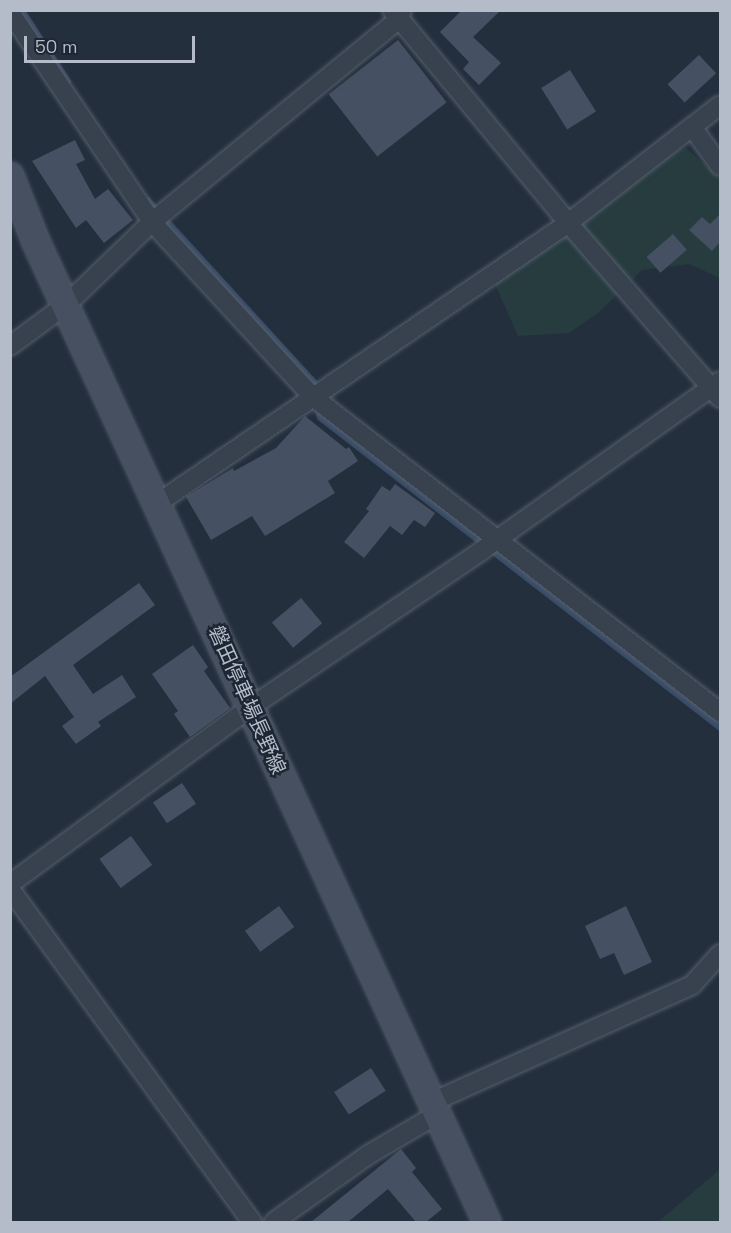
<!DOCTYPE html>
<html>
<head>
<meta charset="utf-8">
<style>
  body { margin:0 }
  #map { position:relative; width:731px; height:1233px; overflow:hidden; background:#242f3e; font-family:"Space Grotesk","Noto Sans JP",sans-serif }
  div>[style] { position:absolute }
  [style*='--x'] { left:calc(var(--x)*1px); top:calc(var(--y)*1px); width:calc(var(--w)*1px); rotate:calc(var(--a)*1deg) }
  .green>* { inset:0; background:#263c3f }
  .stream>* { height:7px; margin:-3.5px; padding:0 3.5px; transform-origin:3.5px; border-radius:3.5px; background:#394c67 }
  .building>* { inset:0; background:#455162; transform-origin:0 0 }
  .roads { filter:drop-shadow(0 0 2px #565f6c) drop-shadow(0 0 2px #565f6c) }
  .minor>* { height:18px; margin:-9px; padding:0 9px; transform-origin:9px; border-radius:9px; background:#38414e }
  .secondary>* { height:26px; margin:-13px; padding:0 13px; transform-origin:13px; border-radius:13px; background:#465061 }
  span { translate:-50% -50%; white-space:nowrap; text-align:center; line-height:1.15; -webkit-text-stroke:5px #1d2633; paint-order:stroke }
  .street-label { font-size:20px; color:#b4bcc9 }
  .frame { position:absolute; inset:0; border:12px solid #b4bcc9; pointer-events:none }
  .scale { position:absolute; left:24px; top:36px; width:171px; height:27px; box-sizing:border-box; border:3px solid #b4bcc9; border-top:0; padding-left:8px; font-size:18px; line-height:21px; white-space:nowrap; color:#b4bcc9; -webkit-text-stroke:4px #1d2633; paint-order:stroke }
</style>
</head>
<body>
<div id="map">
  <div class="green">
    <i style="clip-path:polygon(686px 148px,720px 178px,720px 278px,689px 264px,642px 270px,598px 313px,569px 333px,518px 336px,491px 275px,651px 159px)"></i>
    <i style="clip-path:polygon(720px 1168px,720px 1222px,658px 1222px,718px 1171px)"></i>
  </div>
  <div class="stream">
    <i style="--x:21;--y:10;--w:85;--a:57.1"></i>
    <i style="--x:147;--y:200;--w:246;--a:47.6"></i>
    <i style="--x:313;--y:382;--w:12;--a:76"></i>
    <i style="--x:317;--y:405;--w:12;--a:76"></i>
    <i style="--x:320;--y:417;--w:506;--a:37.78"></i>
  </div>
  <div class="building">
    <i style="clip-path:polygon(462px 10px,501px 10px,473px 37px,501px 63px,479px 85px,463px 69px,469px 62px,440px 32px)"></i>
    <i style="left:398px;top:40px;width:79px;height:88px;rotate:52deg"></i>
    <i style="left:699px;top:55px;width:25px;height:43px;rotate:47deg"></i>
    <i style="left:570px;top:70px;width:49px;height:34px;rotate:58deg"></i>
    <i style="clip-path:polygon(75px 140px,85px 160px,76px 164px,95px 199px,108px 189px,133px 220px,104px 243px,86px 220px,76px 228px,32px 161px)"></i>
    <i style="clip-path:polygon(720px 214px,720px 242px,712px 251px,689px 230px,702px 217px,710px 224px)"></i>
    <i style="left:673px;top:234px;width:21px;height:35px;rotate:49deg"></i>
    <i style="clip-path:polygon(305px 416px,346px 449px,349px 447px,358px 461px,328px 481px,335px 493px,265px 536px,252px 516px,211px 540px,186px 497px,233px 468px,234px 471px,276px 448px)"></i>
    <i style="clip-path:polygon(395px 484px,435px 513px,425px 527px,414px 520px,402px 535px,390px 526px,364px 558px,344px 542px,369px 511px,366px 509px,382px 486px,390px 491px)"></i>
    <i style="clip-path:polygon(139px 583px,155px 605px,73px 665px,93px 694px,122px 675px,136px 697px,98px 722px,101px 726px,76px 744px,62px 726px,74px 717px,45px 676px,10px 704px,10px 677px)"></i>
    <i style="left:301px;top:598px;width:33px;height:38px;rotate:50deg"></i>
    <i style="clip-path:polygon(193px 645px,208px 667px,204px 671px,230px 708px,190px 737px,174px 714px,178px 711px,152px 674px)"></i>
    <i style="left:182px;top:783px;width:25px;height:35px;rotate:56deg"></i>
    <i style="left:131px;top:836px;width:36px;height:39px;rotate:54deg"></i>
    <i style="left:279px;top:906px;width:26px;height:42px;rotate:54deg"></i>
    <i style="clip-path:polygon(626px 906px,652px 962px,624px 975px,614px 953px,600px 959px,585px 926px)"></i>
    <i style="left:371px;top:1068px;width:27px;height:44px;rotate:57deg"></i>
    <i style="clip-path:polygon(401px 1149px,416px 1168px,412px 1172px,442px 1209px,426px 1222px,416px 1222px,388px 1189px,348px 1222px,311px 1222px)"></i>
  </div>
  <div class="roads">
    <div class="minor">
      <i style="--x:392;--y:10;--w:276;--a:50.4"></i>
      <i style="--x:568;--y:223;--w:232;--a:49"></i>
      <i style="--x:10;--y:12;--w:254;--a:55.9"></i>
      <i style="--x:152;--y:222;--w:238;--a:47.4"></i>
      <i style="--x:313;--y:397;--w:515;--a:37.74"></i>
      <i style="--x:692;--y:127;--w:48;--a:54.3"></i>
      <i style="--x:10;--y:346;--w:71;--a:-36.4"></i>
      <i style="--x:67;--y:304;--w:118;--a:-44"></i>
      <i style="--x:152;--y:222;--w:320;--a:-39.4"></i>
      <i style="--x:399;--y:19;--w:9;--a:-72"></i>
      <i style="--x:158;--y:503;--w:496;--a:-34.3"></i>
      <i style="--x:568;--y:223;--w:192;--a:-37.8"></i>
      <i style="--x:10;--y:884;--w:299;--a:-36.3"></i>
      <i style="--x:251;--y:707;--w:278;--a:-34.1"></i>
      <i style="--x:481;--y:551;--w:293;--a:-35.4"></i>
      <i style="--x:10;--y:889;--w:412;--a:54"></i>
      <i style="--x:432;--y:1102;--w:285;--a:-24.2"></i>
      <i style="--x:692;--y:985;--w:42;--a:-47.9"></i>
      <i style="--x:274;--y:1222;--w:115;--a:-35.5"></i>
      <i style="--x:368;--y:1155;--w:81;--a:-30.4"></i>
    </div>
    <div class="secondary">
      <i style="--x:10;--y:176;--w:71;--a:68.5"></i>
      <i style="--x:36;--y:242;--w:1079;--a:65.29"></i>
    </div>
  </div>
  <div class="street-label">
    <span style="left:247px;top:700px;rotate:66deg">磐田停車場長野線</span>
  </div>
  <div class="frame"></div>
  <div class="scale">50 m</div>
</div>
</body>
</html>
